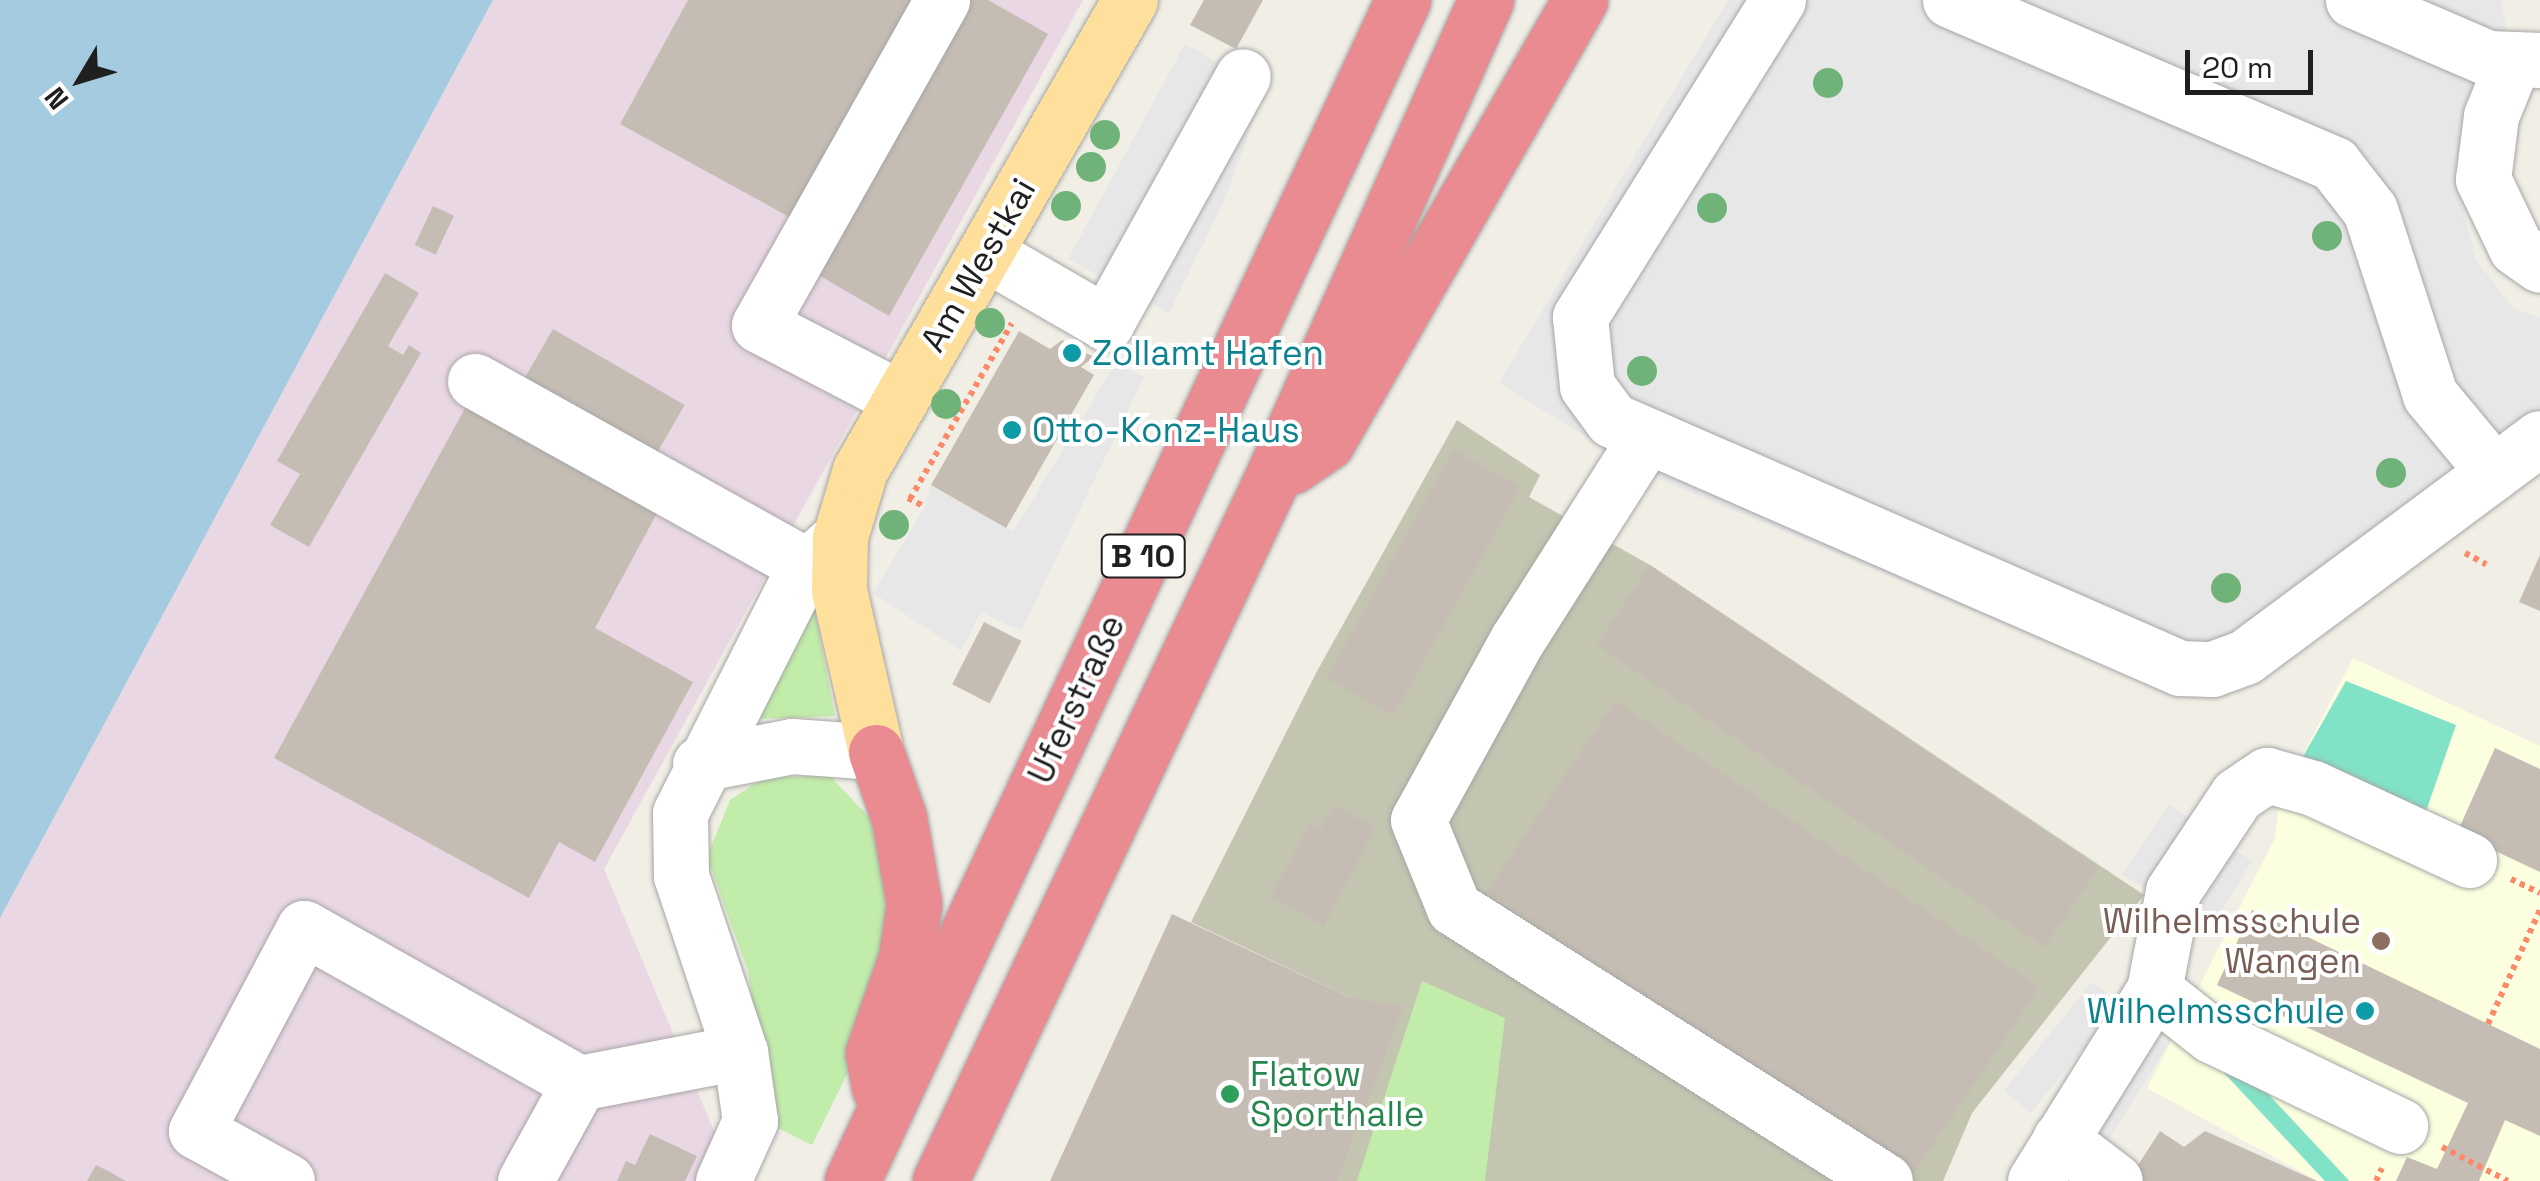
<!DOCTYPE html>
<html>
<head>
<meta charset="utf-8">
<style>
  body { margin:0 }
  #map { position:relative; width:2540px; height:1181px; overflow:hidden; background:#f0eee5; font-family:"Space Grotesk",sans-serif }
  div>[style] { position:absolute }
  [style*='--x'] { left:calc(var(--x)*1px); top:calc(var(--y)*1px); width:calc(var(--w)*1px); rotate:calc(var(--a)*1deg) }
  .industrial>* { inset:0; background:#e9d7e4 }
  .education>* { inset:0; background:#fbffdf }
  .construction>* { inset:0; background:#c3c5b0 }
  .grass>* { inset:0; background:#c2eca9 }
  .pitch>* { inset:0; background:#81e2c7; transform-origin:0 0 }
  .parking>* { inset:0; background:#e7e7e7; transform-origin:0 0 }
  .water>* { inset:0; background:#a4cbdf }
  .building>* { inset:0; background:#c5bdb4; transform-origin:0 0 }
  .path>* { height:6px; margin-top:-3px; transform-origin:0; background:repeating-linear-gradient(90deg,#fe8968 0 5px,transparent 0 10px) }
  .roads { filter:drop-shadow(0 0 2px #a6a6a6) drop-shadow(0 0 2px #a6a6a6) }
  .minor>* { height:55px; margin:-27.5px; padding:0 27.5px; transform-origin:27.5px; border-radius:27.5px; background:#fff }
  .major>* { height:55px; margin:-27.5px; padding:0 27.5px; transform-origin:27.5px; border-radius:27.5px; background:#ffdf9c }
  .highway>* { height:55px; margin:-27.5px; padding:0 27.5px; transform-origin:27.5px; border-radius:27.5px; background:#ea8a91 }
  .trees>* { width:30px; height:30px; margin:-15px; border-radius:50%; background:#70b379 }
  .dots>* { width:28px; height:28px; translate:-50% -50%; box-sizing:border-box; border:5px solid #fff; border-radius:50% }
  span { translate:-50% -50%; white-space:nowrap; text-align:center; line-height:1.15; -webkit-text-stroke:8px #fff; paint-order:stroke }
  .shield-label span { padding:2px 8px; background:#fff; border:2px solid; border-radius:8px; -webkit-text-stroke-width:0 }
  .shield-label { font-size:32px; color:#1f1f1f; font-weight:700 }
  .street-label { font-size:35px; color:#1f1f1f }
  .culture-label { font-size:35px; color:#0d838f }
  .left { translate:0 -50%; text-align:left }
  .right { translate:-100% -50%; text-align:right }
  .education-label { font-size:35px; color:#785e54 }
  .leisure-label { font-size:35px; color:#27864d }
  .north { position:absolute; left:30px; top:30px; width:100px; height:100px; -webkit-text-stroke:8px #fff; paint-order:stroke; rotate:232deg; font-size:28px; font-weight:700; line-height:40px; text-align:center; color:#1f1f1f }
  .north::after { content:''; display:block; margin:auto; width:35px; height:45px; background:#1f1f1f; clip-path:polygon(50% 0,100% 100%,50% 72%,0 100%) }
  .scale { position:absolute; left:2185px; top:50px; width:128px; height:45px; box-sizing:border-box; border:5px solid #1f1f1f; border-top:0; padding-left:12px; font-size:30px; line-height:35px; white-space:nowrap; color:#1f1f1f; -webkit-text-stroke:8px #fff; paint-order:stroke }
</style>
</head>
<body>
<div id="map">
  <div class="industrial">
    <i style="clip-path:polygon(493px 0,1083px 0,604px 869px,735px 1181px,0 1181px,0 918px)"></i>
  </div>
  <div class="education">
    <i style="clip-path:polygon(2353px 658px,2540px 746px,2540px 1181px,2318px 1181px,2147px 1088px,2275px 838px,2279px 801px)"></i>
  </div>
  <div class="construction">
    <i style="clip-path:polygon(1457px 420px,1540px 475px,1529px 497px,1650px 565px,2144px 895px,1972px 1113px,1943px 1181px,1337px 1181px,1351px 998px,1191px 922px,1316px 673px)"></i>
  </div>
  <div class="grass">
    <i style="clip-path:polygon(814px 606px,835px 716px,756px 719px)"></i>
    <i style="clip-path:polygon(830px 776px,883px 832px,895px 933px,863px 1042px,812px 1145px,768px 1123px,748px 971px,707px 857px,730px 800px,765px 777px)"></i>
    <i style="clip-path:polygon(1422px 981px,1505px 1018px,1485px 1181px,1357px 1181px)"></i>
  </div>
  <div class="pitch">
    <i style="clip-path:polygon(2346px 681px,2456px 725px,2423px 820px,2297px 767px)"></i>
    <i style="left:2231px;top:1054px;width:173px;height:18px;rotate:47deg"></i>
  </div>
  <div class="parking">
    <i style="clip-path:polygon(1728px 0,2501px 0,2507px 31px,2466px 128px,2458px 191px,2476px 260px,2513px 308px,2540px 318px,2540px 471px,2261px 678px,2176px 696px,1645px 473px,1499px 383px)"></i>
    <i style="clip-path:polygon(1185px 44px,1265px 90px,1223px 204px,1169px 313px,1068px 259px)"></i>
    <i style="clip-path:polygon(1115px 364px,1144px 377px,1021px 631px,981px 612px,961px 651px,873px 593px,925px 507px,931px 485px,1013px 532px)"></i>
    <i style="left:2169px;top:804px;width:32px;height:84px;rotate:34deg"></i>
    <i style="left:2225px;top:844px;width:32px;height:84px;rotate:32deg"></i>
    <i style="left:2092px;top:982px;width:35px;height:140px;rotate:39deg"></i>
    <i style="left:2146px;top:1031px;width:26px;height:122px;rotate:32deg"></i>
  </div>
  <div class="water">
    <i style="clip-path:polygon(0 0,493px 0,0 918px)"></i>
  </div>
  <div class="building">
    <i style="clip-path:polygon(688px 0,913px 0,793px 219px,620px 124px)"></i>
    <i style="clip-path:polygon(960px 0,988px 0,1048px 34px,889px 316px,808px 269px)"></i>
    <i style="clip-path:polygon(1204px 0,1263px 0,1236px 49px,1190px 25px)"></i>
    <i style="left:433px;top:206px;width:23px;height:43px;rotate:25deg"></i>
    <i style="clip-path:polygon(385px 273px,419px 293px,388px 346px,403px 355px,409px 345px,421px 353px,309px 547px,270px 525px,300px 474px,277px 461px)"></i>
    <i style="left:553px;top:329px;width:152px;height:61px;rotate:30deg"></i>
    <i style="clip-path:polygon(1019px 331px,1050px 349px,1062px 340px,1094px 357px,1081px 367px,1094px 375px,1006px 528px,931px 485px)"></i>
    <i style="clip-path:polygon(470px 399px,662px 504px,595px 628px,693px 682px,595px 862px,559px 842px,529px 898px,274px 758px)"></i>
    <i style="left:1453px;top:450px;width:77px;height:261px;rotate:29deg"></i>
    <i style="clip-path:polygon(2540px 555px,2540px 611px,2519px 602px)"></i>
    <i style="left:1650px;top:565px;width:541px;height:96px;rotate:34deg"></i>
    <i style="left:984px;top:622px;width:42px;height:70px;rotate:27deg"></i>
    <i style="left:1615px;top:701px;width:512px;height:229px;rotate:34deg"></i>
    <i style="clip-path:polygon(2495px 748px,2540px 769px,2540px 872px,2457px 833px)"></i>
    <i style="clip-path:polygon(1334px 805px,1375px 828px,1324px 926px,1271px 896px,1310px 823px,1321px 829px)"></i>
    <i style="clip-path:polygon(2252px 910px,2540px 1049px,2540px 1136px,2505px 1120px,2479px 1181px,2396px 1181px,2407px 1157px,2437px 1169px,2468px 1103px,2217px 985px)"></i>
    <i style="clip-path:polygon(1172px 914px,1351px 998px,1404px 1006px,1337px 1181px,1050px 1181px)"></i>
    <i style="clip-path:polygon(2160px 1131px,2184px 1147px,2205px 1131px,2317px 1181px,2137px 1181px,2131px 1176px)"></i>
    <i style="clip-path:polygon(650px 1134px,697px 1156px,685px 1181px,617px 1181px,626px 1161px,635px 1165px)"></i>
    <i style="clip-path:polygon(96px 1165px,108px 1171px,126px 1181px,87px 1181px)"></i>
  </div>
  <div class="path">
    <i style="--x:908;--y:498;--w:19;--a:28"></i>
    <i style="--x:910;--y:499;--w:203;--a:-59.9"></i>
    <i style="--x:2465;--y:553;--w:24;--a:28"></i>
    <i style="--x:2511;--y:879;--w:32;--a:26"></i>
    <i style="--x:2488;--y:1024;--w:125;--a:-65.5"></i>
    <i style="--x:2442;--y:1147;--w:74;--a:27.3"></i>
    <i style="--x:2376;--y:1181;--w:14;--a:-65"></i>
  </div>
  <div class="roads">
    <div class="minor">
      <i style="--x:1778;--y:0;--w:374;--a:122"></i>
      <i style="--x:1580;--y:317;--w:69;--a:84.2"></i>
      <i style="--x:1587;--y:386;--w:42;--a:53.7"></i>
      <i style="--x:1612;--y:420;--w:620;--a:23.59"></i>
      <i style="--x:2180;--y:668;--w:32;--a:2"></i>
      <i style="--x:2212;--y:669;--w:35;--a:-20"></i>
      <i style="--x:2245;--y:657;--w:367;--a:-36.6"></i>
      <i style="--x:1950;--y:0;--w:418;--a:23.1"></i>
      <i style="--x:2334;--y:164;--w:58;--a:52"></i>
      <i style="--x:2370;--y:210;--w:194;--a:72"></i>
      <i style="--x:2430;--y:395;--w:100;--a:50.3"></i>
      <i style="--x:2353;--y:0;--w:147;--a:23.2"></i>
      <i style="--x:2488;--y:58;--w:52;--a:2.2"></i>
      <i style="--x:2514;--y:59;--w:61;--a:112"></i>
      <i style="--x:2491;--y:116;--w:64;--a:97.2"></i>
      <i style="--x:2483;--y:179;--w:76;--a:64.4"></i>
      <i style="--x:2516;--y:248;--w:29;--a:35"></i>
      <i style="--x:985;--y:253;--w:140;--a:30"></i>
      <i style="--x:1106;--y:323;--w:282;--a:-61"></i>
      <i style="--x:475;--y:381;--w:380;--a:29.1"></i>
      <i style="--x:901;--y:399;--w:160;--a:-152.5"></i>
      <i style="--x:759;--y:325;--w:373;--a:-60.6"></i>
      <i style="--x:1646;--y:437;--w:241;--a:122.4"></i>
      <i style="--x:1517;--y:640;--w:205;--a:118.8"></i>
      <i style="--x:1418;--y:820;--w:95;--a:67.8"></i>
      <i style="--x:1454;--y:908;--w:510;--a:32.35"></i>
      <i style="--x:700;--y:764;--w:94;--a:-11.1"></i>
      <i style="--x:792;--y:746;--w:84;--a:4.1"></i>
      <i style="--x:2154;--y:990;--w:73;--a:38.3"></i>
      <i style="--x:2211;--y:1035;--w:210;--a:25.7"></i>
      <i style="--x:2060;--y:1139;--w:69;--a:37.4"></i>
      <i style="--x:287;--y:1181;--w:104;--a:-151.2"></i>
      <i style="--x:196;--y:1131;--w:230;--a:-62"></i>
      <i style="--x:304;--y:928;--w:316;--a:29.4"></i>
      <i style="--x:525;--y:1181;--w:112;--a:-61.1"></i>
      <i style="--x:579;--y:1083;--w:164;--a:-10.9"></i>
      <i style="--x:723;--y:1181;--w:66;--a:-65.8"></i>
      <i style="--x:750;--y:1121;--w:70;--a:-98.2"></i>
      <i style="--x:740;--y:1052;--w:186;--a:-108.5"></i>
      <i style="--x:681;--y:876;--w:63;--a:-90.9"></i>
      <i style="--x:680;--y:813;--w:271;--a:-63.2"></i>
      <i style="--x:802;--y:571;--w:51;--a:-41.8"></i>
      <i style="--x:2035;--y:1181;--w:225;--a:-58.1"></i>
      <i style="--x:2154;--y:990;--w:101;--a:-79.1"></i>
      <i style="--x:2173;--y:891;--w:115;--a:-56.3"></i>
      <i style="--x:2237;--y:795;--w:36;--a:-34"></i>
      <i style="--x:2267;--y:775;--w:48;--a:15.8"></i>
      <i style="--x:2313;--y:788;--w:172;--a:24.8"></i>
    </div>
    <div class="major">
      <i style="--x:876;--y:752;--w:166;--a:-102.9"></i>
      <i style="--x:839;--y:590;--w:53;--a:-88.9"></i>
      <i style="--x:840;--y:537;--w:70;--a:-73.4"></i>
      <i style="--x:860;--y:470;--w:542;--a:-60.12"></i>
    </div>
    <div class="highway">
      <i style="--x:1292;--y:466;--w:42;--a:-34.4"></i>
      <i style="--x:1327;--y:442;--w:509;--a:-60.21"></i>
      <i style="--x:876;--y:752;--w:70;--a:70.8"></i>
      <i style="--x:899;--y:818;--w:87;--a:80.1"></i>
      <i style="--x:914;--y:904;--w:55;--a:98.4"></i>
      <i style="--x:906;--y:958;--w:101;--a:109.2"></i>
      <i style="--x:873;--y:1053;--w:35;--a:80"></i>
      <i style="--x:852;--y:1181;--w:1303;--a:-64.99"></i>
      <i style="--x:940;--y:1181;--w:772;--a:-64.7"></i>
      <i style="--x:1270;--y:483;--w:529;--a:-65.91"></i>
    </div>
  </div>
  <div class="trees">
    <i style="left:1828px;top:83px"></i>
    <i style="left:1105px;top:135px"></i>
    <i style="left:1091px;top:167px"></i>
    <i style="left:1066px;top:206px"></i>
    <i style="left:1712px;top:208px"></i>
    <i style="left:2327px;top:236px"></i>
    <i style="left:990px;top:323px"></i>
    <i style="left:1642px;top:371px"></i>
    <i style="left:946px;top:404px"></i>
    <i style="left:2391px;top:473px"></i>
    <i style="left:894px;top:525px"></i>
    <i style="left:2226px;top:588px"></i>
  </div>
  <div class="dots">
    <i style="left:1072px;top:353px;background:#0f9aa8"></i>
    <i style="left:1012px;top:430px;background:#0f9aa8"></i>
    <i style="left:2381px;top:941px;background:#8d6e63"></i>
    <i style="left:2365px;top:1011px;background:#0f9aa8"></i>
    <i style="left:1230px;top:1094px;background:#2e9e5b"></i>
  </div>
  <div class="shield-label">
    <span style="left:1143px;top:556px">B 10</span>
  </div>
  <div class="street-label">
    <span style="left:978px;top:265px;rotate:-60deg">Am Westkai</span>
    <span style="left:1076px;top:699px;rotate:-65deg">Uferstraße</span>
  </div>
  <div class="culture-label">
    <span class="left" style="left:1092px;top:353px">Zollamt Hafen</span>
    <span class="left" style="left:1032px;top:430px">Otto-Konz-Haus</span>
    <span class="right" style="left:2345px;top:1011px">Wilhelmsschule</span>
  </div>
  <div class="education-label">
    <span class="right" style="left:2361px;top:941px">Wilhelmsschule<br>Wangen</span>
  </div>
  <div class="leisure-label">
    <span class="left" style="left:1250px;top:1094px">Flatow<br>Sporthalle</span>
  </div>
  <div class="north">N</div>
  <div class="scale">20 m</div>
</div>
</body>
</html>
